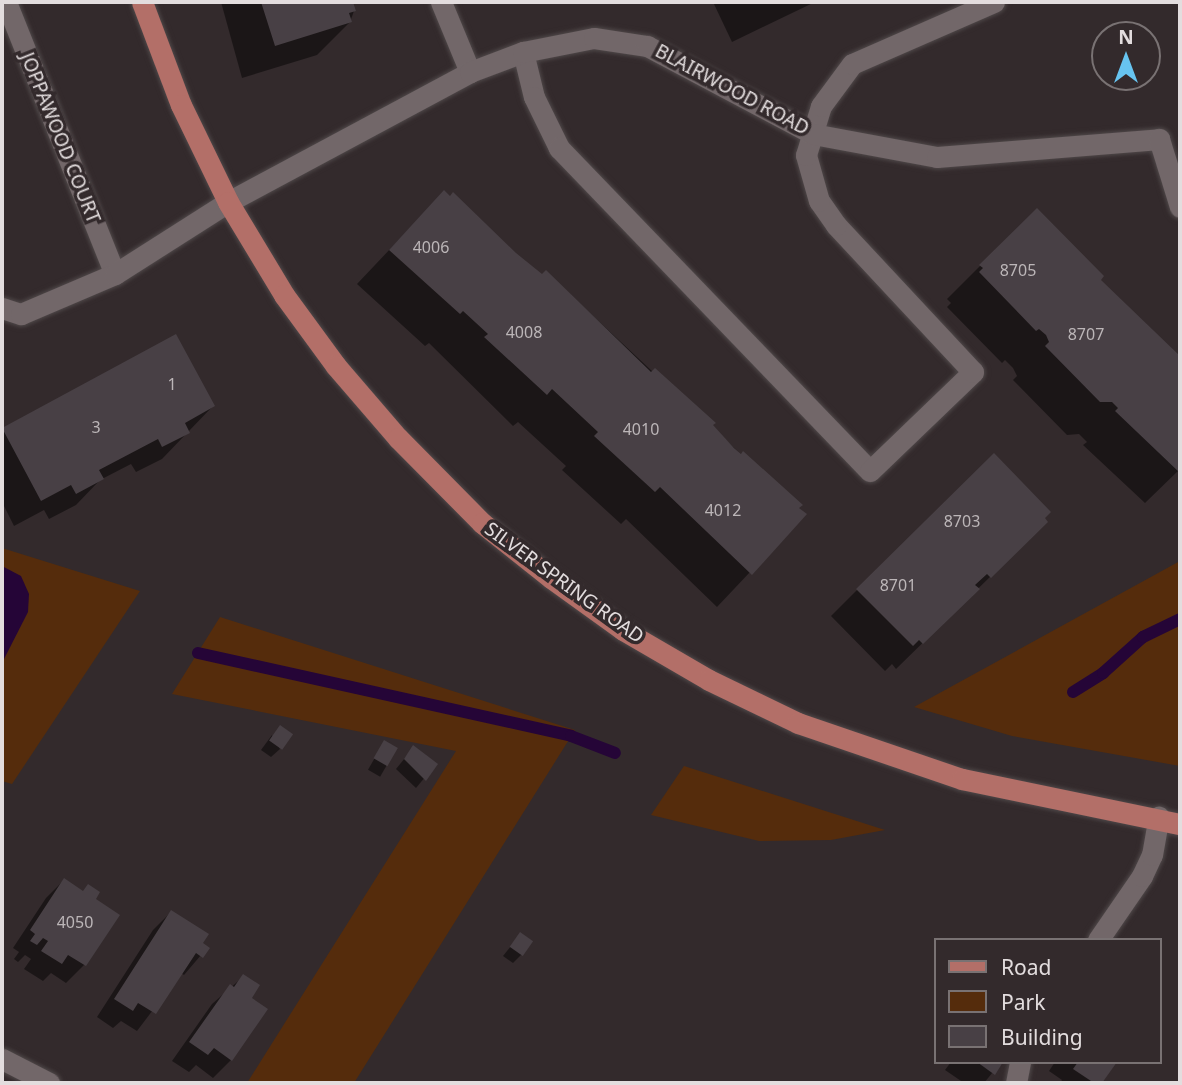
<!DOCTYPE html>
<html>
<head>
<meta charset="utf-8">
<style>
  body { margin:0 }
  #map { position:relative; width:1182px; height:1085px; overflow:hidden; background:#332a2c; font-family:"Noto Sans",sans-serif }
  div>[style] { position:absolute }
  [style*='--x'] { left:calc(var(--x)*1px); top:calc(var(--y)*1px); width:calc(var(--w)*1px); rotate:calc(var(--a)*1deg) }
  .green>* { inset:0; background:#552c0c }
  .water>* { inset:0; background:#250537 }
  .shadow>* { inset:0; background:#0007; transform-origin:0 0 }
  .stream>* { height:12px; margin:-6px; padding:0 6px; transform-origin:6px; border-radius:6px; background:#250537 }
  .building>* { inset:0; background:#484045; transform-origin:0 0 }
  .roads { filter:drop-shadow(0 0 2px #4f4849) drop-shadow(0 0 2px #4f4849) }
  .minor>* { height:21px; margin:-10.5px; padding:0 10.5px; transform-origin:10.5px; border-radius:10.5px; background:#726769 }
  .major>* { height:21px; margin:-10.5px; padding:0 10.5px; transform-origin:10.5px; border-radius:10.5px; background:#b36f68 }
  span { translate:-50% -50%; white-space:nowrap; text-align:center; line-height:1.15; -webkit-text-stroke:7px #332a2c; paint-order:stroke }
  .number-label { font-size:16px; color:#bcb6b8 }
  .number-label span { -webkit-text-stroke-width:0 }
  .street-label { font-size:19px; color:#e3ddde }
  .frame { position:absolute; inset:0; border:4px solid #e3ddde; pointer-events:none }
  .legend { position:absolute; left:934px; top:938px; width:228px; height:126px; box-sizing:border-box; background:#332a2c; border:2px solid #797273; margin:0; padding:9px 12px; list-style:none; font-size:21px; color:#e3ddde }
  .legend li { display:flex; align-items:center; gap:14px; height:35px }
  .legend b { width:35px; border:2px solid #797273 }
  .north { position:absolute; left:1091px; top:21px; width:70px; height:70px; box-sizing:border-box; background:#332a2c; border:2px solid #797273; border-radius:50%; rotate:0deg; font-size:19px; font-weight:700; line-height:28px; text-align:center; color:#e3ddde }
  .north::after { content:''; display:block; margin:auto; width:24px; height:32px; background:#67c4f0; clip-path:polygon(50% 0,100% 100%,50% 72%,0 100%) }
</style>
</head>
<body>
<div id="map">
  <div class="green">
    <i style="clip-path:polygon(2px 548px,140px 591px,12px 784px,2px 781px)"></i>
    <i style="clip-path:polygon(1180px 561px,1180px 766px,1012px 736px,914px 707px)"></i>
    <i style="clip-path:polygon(220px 617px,575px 730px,354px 1083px,247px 1083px,456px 751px,172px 694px)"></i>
    <i style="clip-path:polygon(684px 766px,885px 830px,831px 840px,759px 841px,651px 815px)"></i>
  </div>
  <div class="water">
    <i style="clip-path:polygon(2px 566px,21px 576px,29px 594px,28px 612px,2px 663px)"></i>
  </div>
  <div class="shadow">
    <i style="clip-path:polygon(221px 2px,351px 2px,354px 11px,350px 22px,317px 55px,242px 78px)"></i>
    <i style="clip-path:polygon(713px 2px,815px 2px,732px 42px)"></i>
    <i style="clip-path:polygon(444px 192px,515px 255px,542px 276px,546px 272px,805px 514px,717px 607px,626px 519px,621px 524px,562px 470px,566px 466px,518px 422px,513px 426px,429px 343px,425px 346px,357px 284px)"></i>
    <i style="clip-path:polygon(980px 266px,1098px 280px,1180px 361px,1180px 469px,1145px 503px,1083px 445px,1087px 442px,1079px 434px,1067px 435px,1013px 380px,1017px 376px,1013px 368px,1005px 360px,1002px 363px,947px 307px,951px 303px,947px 299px)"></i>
    <i style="clip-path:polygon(213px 406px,162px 459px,136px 472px,131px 464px,100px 480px,76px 505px,49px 519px,44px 510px,14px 526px,2px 502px,3px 429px)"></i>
    <i style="clip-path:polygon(1042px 518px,1046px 522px,896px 669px,892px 664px,885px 671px,831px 616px,857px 590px)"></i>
    <i style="clip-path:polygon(272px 735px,280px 749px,271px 757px,261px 750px)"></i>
    <i style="left:384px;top:742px;width:14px;height:32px;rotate:30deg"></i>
    <i style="clip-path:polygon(413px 748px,436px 764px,416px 788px,396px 769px)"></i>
    <i style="clip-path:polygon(64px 880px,117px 915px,84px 965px,66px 983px,51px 973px,43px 981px,24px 969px,31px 959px,25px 955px,18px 962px,14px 959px,19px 952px,13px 948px,46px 898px)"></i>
    <i style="clip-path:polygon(171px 912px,207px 948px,184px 975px,181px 973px,137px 1031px,121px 1021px,113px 1028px,97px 1017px,153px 930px)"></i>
    <i style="clip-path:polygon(520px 935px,522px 954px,513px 963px,503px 956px)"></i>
    <i style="clip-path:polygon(244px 976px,250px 998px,231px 1060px,213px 1078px,196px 1065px,189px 1072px,172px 1061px,212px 1004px)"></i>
    <i style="clip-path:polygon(951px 1062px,1001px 1062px,984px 1083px,964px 1083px,945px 1070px)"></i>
    <i style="clip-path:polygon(1055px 1062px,1115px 1062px,1100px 1083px,1060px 1083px,1062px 1080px,1049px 1071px)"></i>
  </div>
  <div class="stream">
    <i style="--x:198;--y:653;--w:382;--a:12.5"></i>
    <i style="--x:571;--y:736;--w:47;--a:21.1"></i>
    <i style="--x:1073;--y:692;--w:36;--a:-32"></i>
    <i style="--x:1103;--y:673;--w:54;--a:-42"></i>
    <i style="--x:1143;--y:637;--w:41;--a:-25.9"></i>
  </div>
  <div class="building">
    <i style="clip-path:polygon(261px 2px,353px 2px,356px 11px,349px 13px,352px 22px,275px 46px)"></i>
    <i style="clip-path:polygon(444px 190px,450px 196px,453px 192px,516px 253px,542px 274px,546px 270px,651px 372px,655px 368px,716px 423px,713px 425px,734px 448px,741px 454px,743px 451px,803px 505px,799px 508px,807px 514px,752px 575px,660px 487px,655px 492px,594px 436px,598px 432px,552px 389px,547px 395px,484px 337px,488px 334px,463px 311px,460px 314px,389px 250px)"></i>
    <i style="clip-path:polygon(1037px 208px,1104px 276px,1101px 280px,1180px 356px,1180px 473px,1115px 411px,1118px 408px,1112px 402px,1100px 402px,1045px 346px,1049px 342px,1046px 335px,1039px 329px,1036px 331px,979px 272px,983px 268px,979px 265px)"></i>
    <i style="clip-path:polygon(176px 334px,215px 406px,185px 423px,190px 433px,162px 447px,158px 439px,99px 470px,104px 479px,76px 494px,71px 485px,41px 501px,2px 428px)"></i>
    <i style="clip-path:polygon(994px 453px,1051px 512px,1045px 518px,1048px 522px,991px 578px,987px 574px,975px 585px,980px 589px,923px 644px,919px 640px,913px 646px,856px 589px)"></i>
    <i style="left:280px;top:725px;width:16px;height:19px;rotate:35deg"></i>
    <i style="left:384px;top:740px;width:16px;height:21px;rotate:30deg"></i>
    <i style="clip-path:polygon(413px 745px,438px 764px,426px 781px,404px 759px)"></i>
    <i style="clip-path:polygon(64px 878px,83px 891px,88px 884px,100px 892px,96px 899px,120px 915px,86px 966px,68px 955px,62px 964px,41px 951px,48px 941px,43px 938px,37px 945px,30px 941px,35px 934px,30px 930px)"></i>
    <i style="clip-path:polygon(171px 910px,209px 934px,203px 943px,210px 948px,203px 958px,196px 953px,156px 1014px,138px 1003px,133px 1011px,114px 999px)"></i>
    <i style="left:520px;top:932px;width:16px;height:18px;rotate:35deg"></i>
    <i style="clip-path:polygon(243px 974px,260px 985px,252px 998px,268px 1009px,232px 1061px,214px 1048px,208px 1055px,189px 1042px,230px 984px,234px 987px)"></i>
    <i style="clip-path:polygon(977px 1062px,1003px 1062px,995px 1075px)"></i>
    <i style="clip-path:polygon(1078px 1062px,1117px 1062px,1102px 1083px,1094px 1083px,1073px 1069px)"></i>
  </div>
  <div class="roads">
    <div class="minor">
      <i style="--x:6;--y:2;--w:293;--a:68.2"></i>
      <i style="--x:441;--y:2;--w:76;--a:67.5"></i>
      <i style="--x:523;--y:52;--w:46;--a:76.3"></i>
      <i style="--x:534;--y:97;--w:57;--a:63.9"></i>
      <i style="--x:559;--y:148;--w:448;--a:46.1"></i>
      <i style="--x:870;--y:471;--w:143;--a:-43.9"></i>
      <i style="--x:973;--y:372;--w:201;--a:-133"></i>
      <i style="--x:836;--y:225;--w:29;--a:-125"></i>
      <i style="--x:819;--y:201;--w:48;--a:-105.8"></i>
      <i style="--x:806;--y:155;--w:51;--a:-73"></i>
      <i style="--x:821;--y:106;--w:52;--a:-53.6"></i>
      <i style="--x:852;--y:64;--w:155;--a:-23.6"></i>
      <i style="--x:2;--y:308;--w:20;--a:18"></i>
      <i style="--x:21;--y:314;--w:102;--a:-23.1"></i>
      <i style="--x:115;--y:274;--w:134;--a:-32.5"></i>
      <i style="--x:228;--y:202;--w:275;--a:-28.2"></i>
      <i style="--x:470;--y:72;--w:57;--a:-20.7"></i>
      <i style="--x:523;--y:52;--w:72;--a:-11.2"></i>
      <i style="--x:594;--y:38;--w:54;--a:8.6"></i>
      <i style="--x:647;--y:46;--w:188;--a:27.9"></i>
      <i style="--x:813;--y:134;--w:126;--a:10.5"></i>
      <i style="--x:937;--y:157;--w:223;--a:-4.6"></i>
      <i style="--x:1159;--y:139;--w:71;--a:72.8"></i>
      <i style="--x:1098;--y:940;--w:78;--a:-55.5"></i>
      <i style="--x:1142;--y:876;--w:23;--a:-65"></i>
      <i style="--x:1152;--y:855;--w:39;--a:-80"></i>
      <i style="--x:2;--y:1059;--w:53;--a:27.1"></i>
      <i style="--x:1016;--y:1083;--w:21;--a:-79"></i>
    </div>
    <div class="major">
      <i style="--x:142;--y:2;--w:110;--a:69.3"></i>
      <i style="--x:181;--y:105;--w:108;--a:64.1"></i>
      <i style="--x:228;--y:202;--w:109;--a:58.9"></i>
      <i style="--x:284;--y:295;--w:88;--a:53.8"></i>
      <i style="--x:336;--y:366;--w:95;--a:49.3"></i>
      <i style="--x:398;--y:438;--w:120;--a:45.3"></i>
      <i style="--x:482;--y:523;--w:88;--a:38.6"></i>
      <i style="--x:551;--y:578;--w:89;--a:35.8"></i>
      <i style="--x:623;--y:630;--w:99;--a:30.2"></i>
      <i style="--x:709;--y:680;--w:99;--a:25.8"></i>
      <i style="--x:798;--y:723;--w:173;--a:18.9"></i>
      <i style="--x:962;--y:779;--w:223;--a:11.7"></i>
    </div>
  </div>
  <div class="number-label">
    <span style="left:431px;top:247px">4006</span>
    <span style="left:1018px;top:270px">8705</span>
    <span style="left:524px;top:332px">4008</span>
    <span style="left:1086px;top:334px">8707</span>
    <span style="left:172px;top:384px">1</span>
    <span style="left:96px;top:427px">3</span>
    <span style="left:641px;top:429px">4010</span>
    <span style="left:723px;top:510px">4012</span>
    <span style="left:962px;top:521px">8703</span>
    <span style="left:898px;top:585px">8701</span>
    <span style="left:75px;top:922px">4050</span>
  </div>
  <div class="street-label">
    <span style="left:732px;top:90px;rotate:28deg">BLAIRWOOD ROAD</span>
    <span style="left:60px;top:138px;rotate:68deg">JOPPAWOOD COURT</span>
    <span style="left:564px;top:583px;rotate:36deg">SILVER SPRING ROAD</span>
  </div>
  <div class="frame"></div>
  <ul class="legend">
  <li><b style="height:9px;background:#b36f68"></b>Road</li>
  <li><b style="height:19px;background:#552c0c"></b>Park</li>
  <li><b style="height:19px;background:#484045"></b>Building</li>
  </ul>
  <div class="north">N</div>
</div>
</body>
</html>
